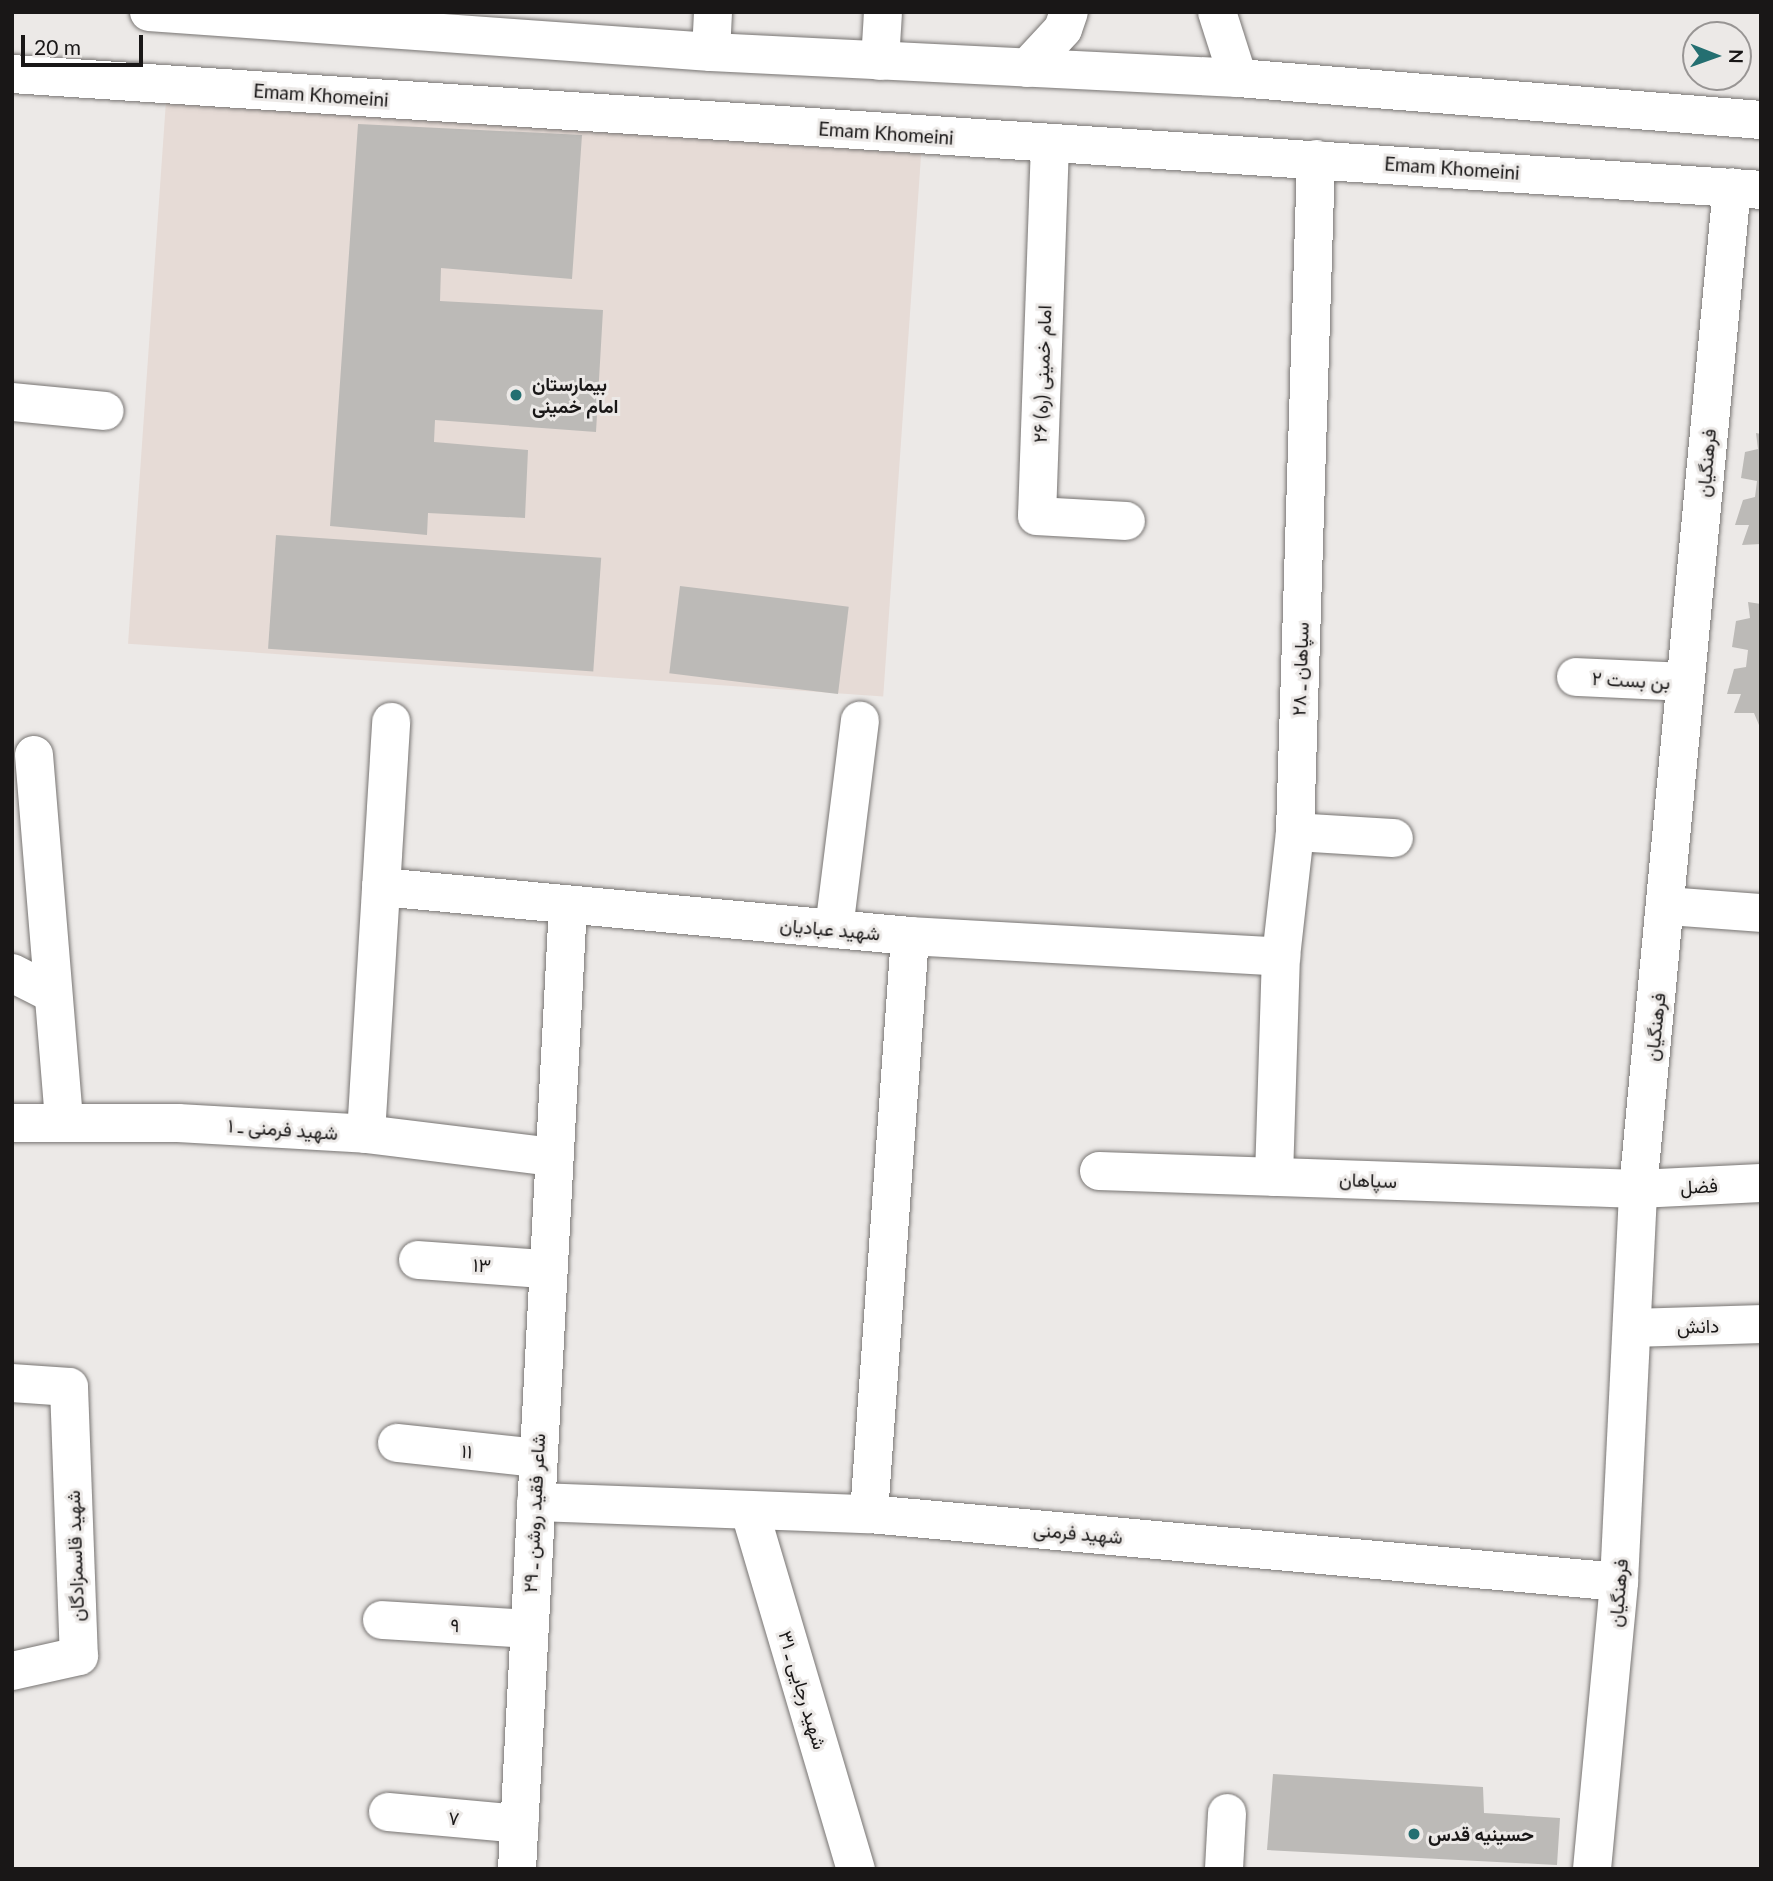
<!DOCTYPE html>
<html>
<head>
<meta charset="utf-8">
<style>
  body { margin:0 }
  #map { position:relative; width:1773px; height:1881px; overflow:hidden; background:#ece9e7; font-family:Lato,Vazirmatn,sans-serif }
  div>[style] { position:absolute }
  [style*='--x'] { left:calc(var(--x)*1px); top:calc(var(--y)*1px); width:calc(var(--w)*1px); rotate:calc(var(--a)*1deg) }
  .built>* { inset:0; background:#e6dbd6; transform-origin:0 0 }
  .building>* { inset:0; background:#bcbab7; transform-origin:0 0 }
  .roads { filter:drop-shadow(0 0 2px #787573) drop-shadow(0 0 2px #787573) }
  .minor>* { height:38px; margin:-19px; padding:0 19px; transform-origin:19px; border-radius:19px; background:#fff }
  .major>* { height:38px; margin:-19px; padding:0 19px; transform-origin:19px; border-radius:19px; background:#fff }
  .dots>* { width:19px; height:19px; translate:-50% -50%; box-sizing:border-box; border:4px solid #ece9e7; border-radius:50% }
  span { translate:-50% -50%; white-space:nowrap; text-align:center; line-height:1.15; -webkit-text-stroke:6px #ece9e7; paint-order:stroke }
  .street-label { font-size:19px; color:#191717 }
  .poi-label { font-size:19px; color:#191717; font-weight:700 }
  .left { translate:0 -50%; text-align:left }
  .frame { position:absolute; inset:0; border:14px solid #191717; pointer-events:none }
  .north { position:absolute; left:1682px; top:21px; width:70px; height:70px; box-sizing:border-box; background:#ece9e7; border:2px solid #989594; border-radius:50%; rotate:91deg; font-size:19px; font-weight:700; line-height:28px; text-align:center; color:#191717 }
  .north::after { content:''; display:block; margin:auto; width:24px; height:32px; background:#246f71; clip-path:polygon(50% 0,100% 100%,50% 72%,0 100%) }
  .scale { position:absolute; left:21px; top:35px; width:122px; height:32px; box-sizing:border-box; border:4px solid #191717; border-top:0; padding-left:9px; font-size:21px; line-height:24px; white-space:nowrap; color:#191717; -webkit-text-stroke:5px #ece9e7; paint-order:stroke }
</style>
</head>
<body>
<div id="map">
  <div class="built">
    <i style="left:166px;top:101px;width:757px;height:544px;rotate:4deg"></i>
  </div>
  <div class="building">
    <i style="clip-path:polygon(358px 124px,582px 135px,572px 279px,441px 268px,440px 301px,603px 310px,596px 432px,435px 420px,434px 442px,528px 450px,525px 518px,428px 513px,427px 535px,330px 526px)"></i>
    <i style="clip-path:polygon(1756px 433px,1761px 434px,1761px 544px,1742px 545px,1749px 525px,1735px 525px,1743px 500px,1755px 497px,1757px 481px,1741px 478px,1745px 452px,1758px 449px)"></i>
    <i style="left:276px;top:535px;width:326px;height:114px;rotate:4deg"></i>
    <i style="left:680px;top:586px;width:170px;height:88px;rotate:7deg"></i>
    <i style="clip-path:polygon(1748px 602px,1761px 604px,1761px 730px,1754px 713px,1734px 713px,1741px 694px,1727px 694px,1734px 669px,1746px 667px,1748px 650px,1732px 647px,1736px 621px,1750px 618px)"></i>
    <i style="clip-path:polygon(1273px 1774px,1483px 1787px,1484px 1813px,1560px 1818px,1557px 1865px,1267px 1850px)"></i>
  </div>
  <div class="roads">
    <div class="minor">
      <i style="--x:711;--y:52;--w:40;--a:-87.1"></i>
      <i style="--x:880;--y:61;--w:49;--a:-86.5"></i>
      <i style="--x:1050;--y:144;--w:372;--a:92"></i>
      <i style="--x:1037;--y:516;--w:89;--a:3.2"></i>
      <i style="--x:12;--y:402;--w:93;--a:5.5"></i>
      <i style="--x:1576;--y:677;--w:109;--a:2.6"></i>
      <i style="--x:34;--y:755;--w:369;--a:85.3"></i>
      <i style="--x:1295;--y:832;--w:99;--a:3.5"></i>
      <i style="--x:381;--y:887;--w:531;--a:5.29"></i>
      <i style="--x:910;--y:936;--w:372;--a:3.2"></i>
      <i style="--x:1668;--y:906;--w:93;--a:4.3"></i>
      <i style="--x:834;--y:929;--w:210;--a:-82.9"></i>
      <i style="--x:12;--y:973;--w:46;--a:27.1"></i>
      <i style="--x:12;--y:1123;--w:166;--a:0"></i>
      <i style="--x:178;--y:1123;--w:188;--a:3.3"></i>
      <i style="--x:366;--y:1134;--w:187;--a:7"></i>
      <i style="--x:366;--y:1134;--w:413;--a:-86.5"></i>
      <i style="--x:1099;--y:1171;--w:539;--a:1.91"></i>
      <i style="--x:1638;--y:1189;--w:123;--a:-2.8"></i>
      <i style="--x:1274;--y:1177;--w:220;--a:-88.2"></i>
      <i style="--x:1281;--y:957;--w:126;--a:-83.6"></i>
      <i style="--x:1295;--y:832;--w:673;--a:-88.21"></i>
      <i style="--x:418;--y:1260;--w:127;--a:4.1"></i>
      <i style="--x:1634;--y:1328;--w:127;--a:-1.8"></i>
      <i style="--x:12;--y:1383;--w:57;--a:4"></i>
      <i style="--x:69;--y:1387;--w:269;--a:87.9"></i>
      <i style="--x:79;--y:1656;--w:69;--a:167.4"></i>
      <i style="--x:397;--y:1443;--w:141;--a:6.1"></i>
      <i style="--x:536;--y:1502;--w:333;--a:2.1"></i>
      <i style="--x:869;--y:1514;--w:753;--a:5.18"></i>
      <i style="--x:750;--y:1512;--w:372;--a:73.5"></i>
      <i style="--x:869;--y:1514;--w:579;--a:-85.94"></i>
      <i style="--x:382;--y:1620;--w:146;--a:3.5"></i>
      <i style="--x:388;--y:1812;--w:132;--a:5.2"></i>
      <i style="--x:517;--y:1869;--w:964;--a:-86.97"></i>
      <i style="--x:1224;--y:1869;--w:56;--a:-86.9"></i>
      <i style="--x:1592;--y:1869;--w:288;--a:-84.6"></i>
      <i style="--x:1619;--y:1582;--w:393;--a:-87.2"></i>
      <i style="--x:1638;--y:1189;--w:1006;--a:-84.64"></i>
    </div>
    <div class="major">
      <i style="--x:149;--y:12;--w:563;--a:4.07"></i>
      <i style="--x:711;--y:52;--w:528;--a:2.82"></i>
      <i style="--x:1238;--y:78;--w:525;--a:4.59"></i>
      <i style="--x:1217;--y:12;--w:69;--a:72.3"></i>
      <i style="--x:1027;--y:68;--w:53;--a:-47.3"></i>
      <i style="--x:1063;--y:29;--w:18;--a:-71"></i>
      <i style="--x:12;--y:74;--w:1753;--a:3.79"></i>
    </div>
  </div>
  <div class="dots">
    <i style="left:516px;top:395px;background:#246f71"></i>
    <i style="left:1414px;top:1834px;background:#246f71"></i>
  </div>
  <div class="street-label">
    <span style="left:321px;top:95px;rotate:4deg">Emam Khomeini</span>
    <span style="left:886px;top:133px;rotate:4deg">Emam Khomeini</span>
    <span style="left:1452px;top:168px;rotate:4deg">Emam Khomeini</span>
    <span style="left:1042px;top:374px;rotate:-88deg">امام خمینی (ره) ۲۶</span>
    <span style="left:1706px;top:463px;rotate:-85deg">فرهنگیان</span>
    <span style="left:1300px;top:669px;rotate:-88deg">سپاهان ـ ۲۸</span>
    <span style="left:1631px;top:680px;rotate:3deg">بن بست ۲</span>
    <span style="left:830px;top:929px;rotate:5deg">شهید عبادیان</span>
    <span style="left:1655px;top:1027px;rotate:-84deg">فرهنگیان</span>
    <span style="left:283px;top:1129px;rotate:4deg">شهید فرمنی ـ ۱</span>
    <span style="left:1368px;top:1180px;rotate:2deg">سپاهان</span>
    <span style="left:1699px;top:1186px;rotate:-3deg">فضل</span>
    <span style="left:482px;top:1265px;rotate:4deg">۱۳</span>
    <span style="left:1698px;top:1326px;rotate:-2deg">دانش</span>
    <span style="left:467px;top:1451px;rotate:6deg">۱۱</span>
    <span style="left:534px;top:1513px;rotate:-87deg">شاعر فقید روشن ـ ۲۹</span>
    <span style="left:1078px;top:1533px;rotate:5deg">شهید فرمنی</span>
    <span style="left:75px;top:1556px;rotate:-92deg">شهید قاسمزادگان</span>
    <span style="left:1618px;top:1593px;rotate:-85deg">فرهنگیان</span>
    <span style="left:455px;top:1625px;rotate:3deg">۹</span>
    <span style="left:803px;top:1690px;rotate:73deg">شهید رجایی ـ ۳۱</span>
    <span style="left:454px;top:1818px;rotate:5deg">۷</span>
  </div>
  <div class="poi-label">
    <span class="left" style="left:532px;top:395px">بیمارستان<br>امام خمینی</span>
    <span class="left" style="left:1428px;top:1834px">حسینیه قدس</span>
  </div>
  <div class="frame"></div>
  <div class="north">N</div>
  <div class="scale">20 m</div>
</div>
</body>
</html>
